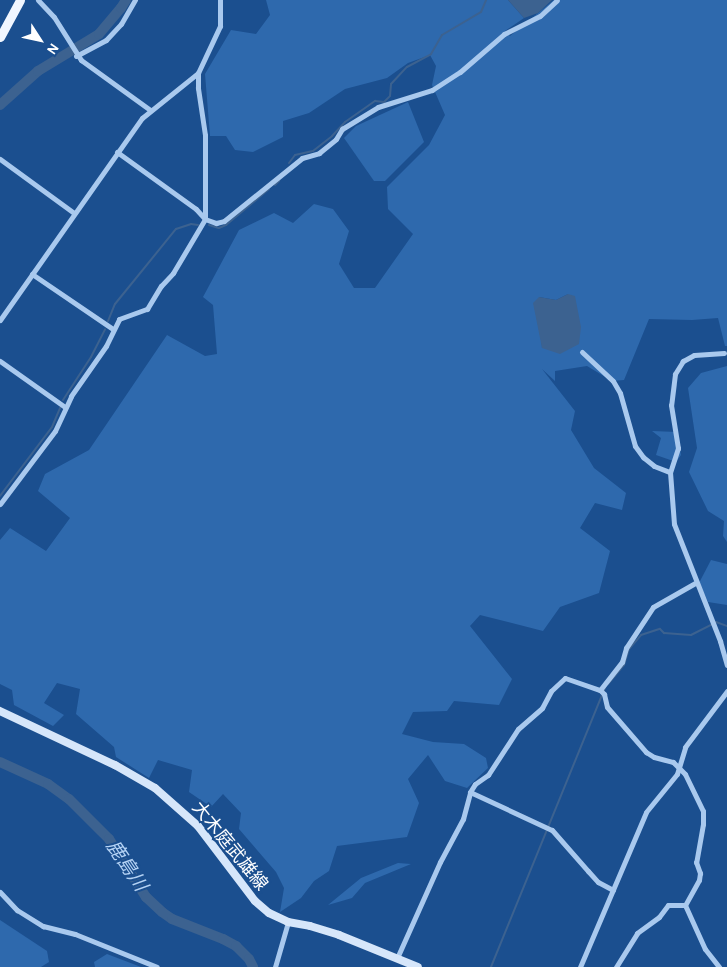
<!DOCTYPE html>
<html>
<head>
<meta charset="utf-8">
<style>
  body { margin:0 }
  #map { position:relative; width:727px; height:967px; overflow:hidden; background:#1b4f8f; font-family:Karla,"Noto Sans JP",sans-serif }
  div>[style] { position:absolute }
  [style*='--x'] { left:calc(var(--x)*1px); top:calc(var(--y)*1px); width:calc(var(--w)*1px); rotate:calc(var(--a)*1deg) }
  .green>* { inset:0; background:#2e69ad }
  .water>* { inset:0; background:#3c6290 }
  .stream>* { height:2px; margin:-1px; padding:0 1px; transform-origin:1px; border-radius:1px; background:#3c6290 }
  .river>* { height:10px; margin:-5px; padding:0 5px; transform-origin:5px; border-radius:5px; background:#3c6290 }
  .street>* { height:5px; margin:-2.5px; padding:0 2.5px; transform-origin:2.5px; border-radius:2.5px; background:#a9c9ee }
  .secondary>* { height:8px; margin:-4px; padding:0 4px; transform-origin:4px; border-radius:4px; background:#d6e6fa }
  .primary>* { height:9px; margin:-4.5px; padding:0 4.5px; transform-origin:4.5px; border-radius:4.5px; background:#f0f6ff }
  span { translate:-50% -50%; white-space:nowrap; text-align:center; line-height:1.15; -webkit-text-stroke:4px #1b4f8f; paint-order:stroke }
  .street-label { font-size:18px; color:#fff }
  .water-label { font-size:19px; color:#b5d3f5; font-style:italic }
  .north { position:absolute; left:15px; top:15px; width:50px; height:50px; -webkit-text-stroke:4px #1b4f8f; paint-order:stroke; rotate:125deg; font-size:14px; font-weight:700; line-height:20px; text-align:center; color:#fff }
  .north::after { content:''; display:block; margin:auto; width:18px; height:22px; background:#fff; clip-path:polygon(50% 0,100% 100%,50% 72%,0 100%) }
</style>
</head>
<body>
<div id="map">
  <div class="green">
    <i style="clip-path:polygon(evenodd,266px 0,508px 0,524px 18px,505px 31px,510px 36px,554px 0,727px 0,727px 346px,725px 346px,718px 318px,692px 320px,649px 319px,624px 380px,612px 381px,587px 366px,555px 371px,555px 381px,542px 369px,575px 411px,571px 430px,594px 468px,626px 493px,622px 510px,595px 503px,580px 528px,610px 551px,599px 593px,560px 607px,543px 631px,480px 615px,470px 626px,512px 679px,499px 705px,454px 701px,447px 711px,413px 712px,402px 734px,433px 742px,464px 744px,486px 758px,488px 768px,467px 788px,445px 781px,428px 755px,408px 779px,419px 803px,407px 837px,337px 846px,329px 871px,314px 881px,301px 898px,280px 912px,284px 888px,276px 872px,239px 829px,241px 813px,223px 794px,211px 807px,189px 792px,192px 770px,158px 760px,149px 778px,116px 757px,114px 747px,76px 714px,80px 689px,57px 683px,44px 703px,64px 715px,53px 726px,14px 705px,12px 690px,0 684px,0 540px,10px 528px,46px 551px,70px 518px,38px 491px,45px 474px,89px 450px,167px 335px,205px 356px,217px 354px,213px 305px,203px 297px,239px 230px,274px 213px,293px 223px,314px 204px,333px 209px,349px 231px,339px 264px,354px 288px,375px 288px,413px 234px,388px 209px,387px 187px,429px 145px,445px 115px,432px 85px,436px 66px,430px 55px,408px 63px,387px 78px,345px 89px,309px 113px,283px 121px,283px 137px,253px 152px,235px 150px,226px 136px,210px 136px,205px 74px,231px 30px,256px 34px,270px 15px,266px 0,568px 294px,542px 348px,539px 297px,556px 300px,568px 294px)"></i>
    <i style="clip-path:polygon(408px 102px,424px 142px,385px 181px,374px 181px,344px 138px,356px 126px)"></i>
    <i style="clip-path:polygon(727px 366px,727px 542px,723px 536px,724px 521px,708px 511px,689px 472px,697px 448px,688px 388px,701px 373px)"></i>
    <i style="clip-path:polygon(652px 431px,677px 432px,681px 455px,676px 462px,656px 455px,661px 438px)"></i>
    <i style="clip-path:polygon(711px 560px,727px 564px,727px 605px,708px 602px,699px 583px)"></i>
    <i style="clip-path:polygon(398px 863px,411px 864px,365px 883px,352px 898px,328px 905px,361px 878px)"></i>
    <i style="clip-path:polygon(0 920px,47px 951px,49px 962px,41px 967px,0 967px)"></i>
    <i style="clip-path:polygon(107px 954px,141px 967px,95px 967px,94px 962px)"></i>
  </div>
  <div class="water">
    <i style="clip-path:polygon(508px 0,552px 0,538px 13px,524px 18px)"></i>
    <i style="clip-path:polygon(568px 294px,575px 296px,581px 327px,579px 344px,560px 354px,542px 348px,533px 303px,539px 297px,556px 300px)"></i>
  </div>
  <div class="stream">
    <i style="--x:289;--y:163;--w:10;--a:-53"></i>
    <i style="--x:295;--y:155;--w:18;--a:-13"></i>
    <i style="--x:313;--y:151;--w:24;--a:-38"></i>
    <i style="--x:332;--y:136;--w:19;--a:-47"></i>
    <i style="--x:345;--y:122;--w:37;--a:-35"></i>
    <i style="--x:375;--y:101;--w:9;--a:6"></i>
    <i style="--x:384;--y:102;--w:8;--a:-45"></i>
    <i style="--x:390;--y:96;--w:12;--a:-85"></i>
    <i style="--x:391;--y:84;--w:23;--a:-47"></i>
    <i style="--x:407;--y:67;--w:27;--a:-28"></i>
    <i style="--x:431;--y:54;--w:22;--a:-60"></i>
    <i style="--x:442;--y:35;--w:45;--a:-30.5"></i>
    <i style="--x:481;--y:12;--w:13;--a:-67"></i>
    <i style="--x:275;--y:185;--w:6;--a:-45"></i>
    <i style="--x:209;--y:225;--w:10;--a:17"></i>
    <i style="--x:219;--y:228;--w:8;--a:-23"></i>
    <i style="--x:226;--y:225;--w:56;--a:-39.9"></i>
    <i style="--x:108;--y:321;--w:18;--a:-68"></i>
    <i style="--x:115;--y:304;--w:97;--a:-50.9"></i>
    <i style="--x:176;--y:229;--w:16;--a:-18"></i>
    <i style="--x:191;--y:224;--w:7;--a:8"></i>
    <i style="--x:63;--y:400;--w:51;--a:-56.9"></i>
    <i style="--x:91;--y:357;--w:31;--a:-63"></i>
    <i style="--x:0;--y:496;--w:86;--a:-53"></i>
    <i style="--x:52;--y:427;--w:21;--a:-67"></i>
    <i style="--x:608;--y:684;--w:25;--a:-50"></i>
    <i style="--x:624;--y:665;--w:17;--a:-73"></i>
    <i style="--x:629;--y:649;--w:18;--a:-49"></i>
    <i style="--x:641;--y:635;--w:20;--a:-18"></i>
    <i style="--x:660;--y:629;--w:6;--a:45"></i>
    <i style="--x:664;--y:633;--w:27;--a:4"></i>
    <i style="--x:691;--y:635;--w:28;--a:-27"></i>
    <i style="--x:716;--y:622;--w:12;--a:20"></i>
    <i style="--x:491;--y:967;--w:302;--a:-67.8"></i>
  </div>
  <div class="river">
    <i style="--x:0;--y:105;--w:51;--a:-41.8"></i>
    <i style="--x:38;--y:71;--w:71;--a:-31.2"></i>
    <i style="--x:99;--y:34;--w:34;--a:-50"></i>
    <i style="--x:121;--y:8;--w:9;--a:-58"></i>
    <i style="--x:0;--y:762;--w:53;--a:24.6"></i>
    <i style="--x:48;--y:784;--w:26;--a:36"></i>
    <i style="--x:69;--y:799;--w:57;--a:45"></i>
    <i style="--x:109;--y:839;--w:69;--a:57.5"></i>
    <i style="--x:146;--y:897;--w:22;--a:43"></i>
    <i style="--x:162;--y:912;--w:12;--a:35"></i>
    <i style="--x:172;--y:919;--w:55;--a:21.4"></i>
    <i style="--x:223;--y:939;--w:15;--a:28"></i>
    <i style="--x:236;--y:946;--w:18;--a:45"></i>
    <i style="--x:249;--y:959;--w:9;--a:63"></i>
  </div>
  <div class="street">
    <i style="--x:38;--y:0;--w:23;--a:47"></i>
    <i style="--x:54;--y:17;--w:51;--a:57.9"></i>
    <i style="--x:81;--y:60;--w:85;--a:35.9"></i>
    <i style="--x:76;--y:56;--w:34;--a:-28"></i>
    <i style="--x:106;--y:40;--w:22;--a:-47"></i>
    <i style="--x:121;--y:24;--w:28;--a:-60"></i>
    <i style="--x:117;--y:152;--w:97;--a:35.8"></i>
    <i style="--x:196;--y:209;--w:13;--a:48"></i>
    <i style="--x:205;--y:219;--w:12;--a:20"></i>
    <i style="--x:216;--y:223;--w:8;--a:-14"></i>
    <i style="--x:224;--y:221;--w:100;--a:-38.9"></i>
    <i style="--x:302;--y:158;--w:18;--a:-16"></i>
    <i style="--x:319;--y:153;--w:22;--a:-39"></i>
    <i style="--x:336;--y:139;--w:12;--a:-59"></i>
    <i style="--x:342;--y:129;--w:42;--a:-31.4"></i>
    <i style="--x:378;--y:107;--w:57;--a:-17.5"></i>
    <i style="--x:432;--y:90;--w:33;--a:-33"></i>
    <i style="--x:460;--y:72;--w:58;--a:-40.8"></i>
    <i style="--x:504;--y:34;--w:40;--a:-26.6"></i>
    <i style="--x:540;--y:16;--w:23;--a:-43"></i>
    <i style="--x:0;--y:159;--w:92;--a:36.1"></i>
    <i style="--x:32;--y:274;--w:98;--a:34.2"></i>
    <i style="--x:0;--y:320;--w:247;--a:-54.9"></i>
    <i style="--x:142;--y:118;--w:72;--a:-38.8"></i>
    <i style="--x:582;--y:352;--w:42;--a:43.1"></i>
    <i style="--x:613;--y:381;--w:14;--a:60"></i>
    <i style="--x:620;--y:393;--w:55;--a:74.2"></i>
    <i style="--x:635;--y:446;--w:14;--a:54"></i>
    <i style="--x:643;--y:457;--w:14;--a:39"></i>
    <i style="--x:654;--y:466;--w:17;--a:21"></i>
    <i style="--x:724;--y:353;--w:30;--a:176"></i>
    <i style="--x:694;--y:355;--w:13;--a:151"></i>
    <i style="--x:683;--y:361;--w:15;--a:122"></i>
    <i style="--x:675;--y:374;--w:31;--a:97"></i>
    <i style="--x:671;--y:405;--w:44;--a:80.8"></i>
    <i style="--x:678;--y:448;--w:25;--a:108"></i>
    <i style="--x:670;--y:472;--w:52;--a:85.6"></i>
    <i style="--x:674;--y:524;--w:126;--a:68.5"></i>
    <i style="--x:720;--y:641;--w:25;--a:74"></i>
    <i style="--x:0;--y:361;--w:80;--a:35.3"></i>
    <i style="--x:0;--y:504;--w:91;--a:-53"></i>
    <i style="--x:55;--y:431;--w:38;--a:-65"></i>
    <i style="--x:71;--y:396;--w:61;--a:-55"></i>
    <i style="--x:106;--y:346;--w:30;--a:-64"></i>
    <i style="--x:119;--y:319;--w:30;--a:-20"></i>
    <i style="--x:147;--y:309;--w:27;--a:-59"></i>
    <i style="--x:161;--y:286;--w:18;--a:-47"></i>
    <i style="--x:173;--y:273;--w:63;--a:-59.3"></i>
    <i style="--x:205;--y:219;--w:84;--a:-90"></i>
    <i style="--x:205;--y:135;--w:48;--a:-98.5"></i>
    <i style="--x:198;--y:88;--w:15;--a:-90"></i>
    <i style="--x:198;--y:73;--w:52;--a:-64.9"></i>
    <i style="--x:220;--y:26;--w:26;--a:-90"></i>
    <i style="--x:600;--y:690;--w:36;--a:-52"></i>
    <i style="--x:622;--y:662;--w:15;--a:-74"></i>
    <i style="--x:626;--y:648;--w:49;--a:-56.6"></i>
    <i style="--x:653;--y:607;--w:48;--a:-29.7"></i>
    <i style="--x:470;--y:792;--w:90;--a:24.9"></i>
    <i style="--x:552;--y:830;--w:55;--a:48.7"></i>
    <i style="--x:588;--y:871;--w:15;--a:48"></i>
    <i style="--x:598;--y:882;--w:17;--a:28"></i>
    <i style="--x:0;--y:892;--w:25;--a:47"></i>
    <i style="--x:17;--y:910;--w:31;--a:32"></i>
    <i style="--x:43;--y:926;--w:33;--a:14"></i>
    <i style="--x:75;--y:934;--w:88;--a:21.9"></i>
    <i style="--x:685;--y:905;--w:48;--a:65.6"></i>
    <i style="--x:705;--y:949;--w:23;--a:52"></i>
    <i style="--x:397;--y:958;--w:105;--a:-65.9"></i>
    <i style="--x:440;--y:862;--w:49;--a:-61.9"></i>
    <i style="--x:463;--y:819;--w:28;--a:-75"></i>
    <i style="--x:470;--y:792;--w:9;--a:-58"></i>
    <i style="--x:475;--y:784;--w:16;--a:-35"></i>
    <i style="--x:488;--y:775;--w:55;--a:-56.9"></i>
    <i style="--x:518;--y:729;--w:32;--a:-41"></i>
    <i style="--x:542;--y:708;--w:19;--a:-62"></i>
    <i style="--x:551;--y:691;--w:19;--a:-43"></i>
    <i style="--x:565;--y:678;--w:37;--a:19"></i>
    <i style="--x:600;--y:690;--w:6;--a:45"></i>
    <i style="--x:604;--y:694;--w:13;--a:77"></i>
    <i style="--x:607;--y:707;--w:60;--a:49.1"></i>
    <i style="--x:646;--y:752;--w:9;--a:32"></i>
    <i style="--x:654;--y:757;--w:20;--a:15"></i>
    <i style="--x:673;--y:762;--w:17;--a:45"></i>
    <i style="--x:685;--y:774;--w:41;--a:64.1"></i>
    <i style="--x:703;--y:811;--w:13;--a:90"></i>
    <i style="--x:703;--y:824;--w:39;--a:100"></i>
    <i style="--x:696;--y:862;--w:12;--a:70"></i>
    <i style="--x:700;--y:873;--w:7;--a:98"></i>
    <i style="--x:699;--y:880;--w:29;--a:119"></i>
    <i style="--x:275;--y:967;--w:47;--a:-73.9"></i>
    <i style="--x:580;--y:967;--w:168;--a:-66.9"></i>
    <i style="--x:646;--y:812;--w:49;--a:-50.8"></i>
    <i style="--x:677;--y:774;--w:28;--a:-73"></i>
    <i style="--x:685;--y:747;--w:70;--a:-53.1"></i>
    <i style="--x:616;--y:967;--w:40;--a:-58"></i>
    <i style="--x:637;--y:933;--w:27;--a:-36"></i>
    <i style="--x:659;--y:917;--w:15;--a:-53"></i>
    <i style="--x:668;--y:905;--w:17;--a:0"></i>
  </div>
  <div class="secondary">
    <i style="--x:0;--y:711;--w:127;--a:25.2"></i>
    <i style="--x:115;--y:765;--w:46;--a:29.9"></i>
    <i style="--x:155;--y:788;--w:57;--a:41.5"></i>
    <i style="--x:198;--y:826;--w:94;--a:52.8"></i>
    <i style="--x:255;--y:901;--w:18;--a:41"></i>
    <i style="--x:269;--y:913;--w:21;--a:25"></i>
    <i style="--x:288;--y:922;--w:22;--a:10"></i>
    <i style="--x:310;--y:926;--w:30;--a:17"></i>
    <i style="--x:339;--y:935;--w:85;--a:22.1"></i>
  </div>
  <div class="primary">
    <i style="--x:0;--y:37;--w:42;--a:-61.6"></i>
  </div>
  <div class="street-label">
    <span style="left:230px;top:846px;rotate:51deg">大木庭武雄線</span>
  </div>
  <div class="water-label">
    <span style="left:126px;top:866px;rotate:56deg">鹿島川</span>
  </div>
  <div class="north">N</div>
</div>
</body>
</html>
